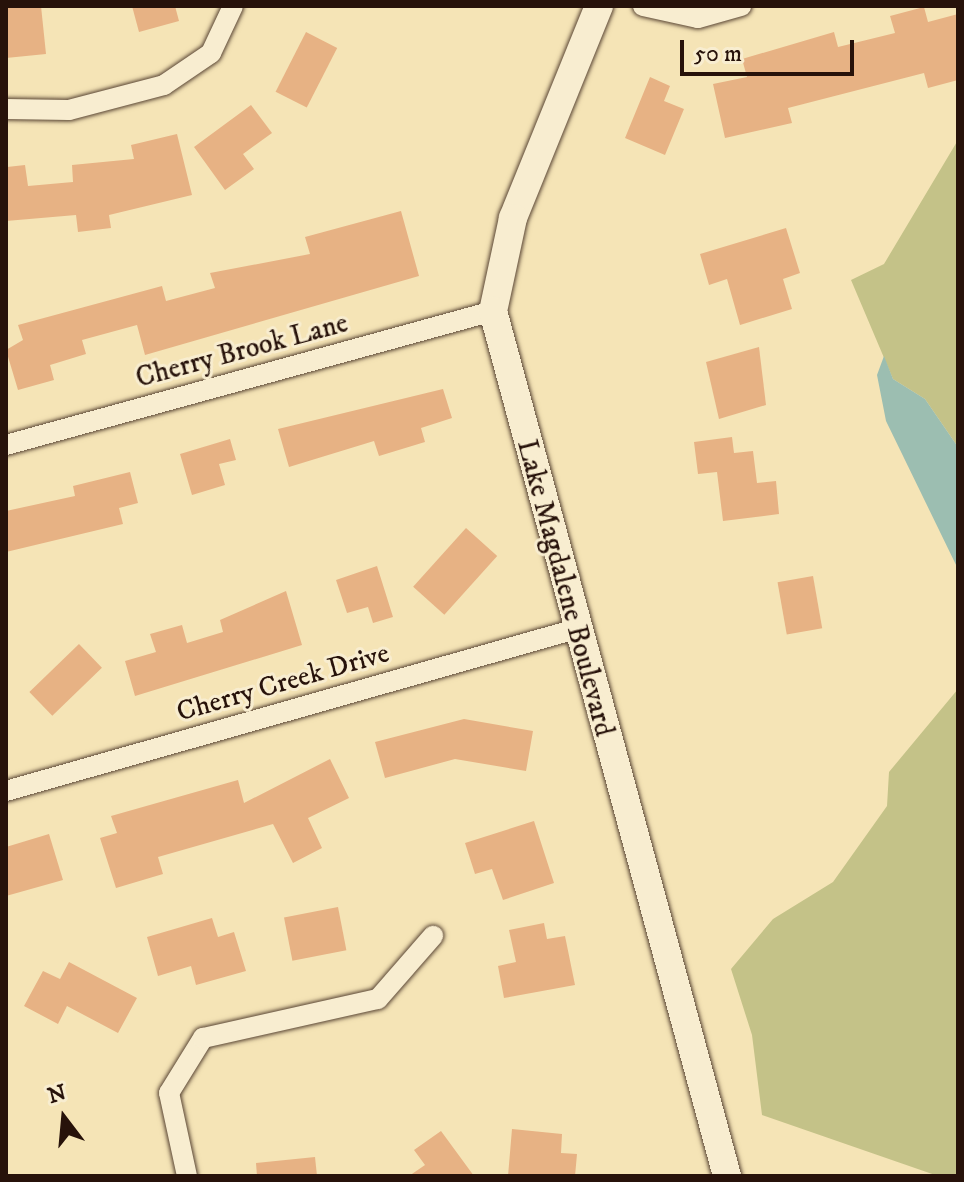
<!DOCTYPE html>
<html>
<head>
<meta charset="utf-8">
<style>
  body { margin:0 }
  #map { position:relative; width:964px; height:1182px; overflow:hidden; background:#f5e4b6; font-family:"IM FELL DW Pica",serif }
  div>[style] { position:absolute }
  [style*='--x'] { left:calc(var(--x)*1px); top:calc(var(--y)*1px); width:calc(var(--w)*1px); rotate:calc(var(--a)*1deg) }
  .green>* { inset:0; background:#c4c288 }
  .water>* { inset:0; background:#9cbeb1 }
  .building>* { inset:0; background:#e7b284; transform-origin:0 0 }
  .roads { filter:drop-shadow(0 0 2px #5a4635) drop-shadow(0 0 2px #5a4635) }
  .street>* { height:20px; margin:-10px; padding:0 10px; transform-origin:10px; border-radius:10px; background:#f8edd0 }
  .secondary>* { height:28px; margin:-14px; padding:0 14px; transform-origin:14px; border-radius:14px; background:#f8edd0 }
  span { translate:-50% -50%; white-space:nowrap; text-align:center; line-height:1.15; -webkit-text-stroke:6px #f8edd0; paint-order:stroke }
  .street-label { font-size:28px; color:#27120a }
  .frame { position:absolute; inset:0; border:8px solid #27120a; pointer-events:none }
  .north { position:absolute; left:24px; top:1078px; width:80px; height:80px; -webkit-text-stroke:6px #f8edd0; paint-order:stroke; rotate:344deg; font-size:22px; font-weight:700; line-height:32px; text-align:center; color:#27120a }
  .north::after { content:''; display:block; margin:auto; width:28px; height:36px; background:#27120a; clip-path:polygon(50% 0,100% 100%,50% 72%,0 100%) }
  .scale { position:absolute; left:680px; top:40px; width:174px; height:36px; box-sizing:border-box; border:4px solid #27120a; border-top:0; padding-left:10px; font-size:24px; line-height:28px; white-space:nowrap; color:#27120a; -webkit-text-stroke:6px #f8edd0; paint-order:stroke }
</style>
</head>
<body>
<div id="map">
  <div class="green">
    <i style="clip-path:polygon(958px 140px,958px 447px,925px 399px,893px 379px,851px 280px,884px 264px)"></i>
    <i style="clip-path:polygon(958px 689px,958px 1176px,938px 1176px,762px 1115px,752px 1035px,731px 969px,773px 919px,833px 882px,887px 806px,889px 772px)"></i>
  </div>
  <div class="water">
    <i style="clip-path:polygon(884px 356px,893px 379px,925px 399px,958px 447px,958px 569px,886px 421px,877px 375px)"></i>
  </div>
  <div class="building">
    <i style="clip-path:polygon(6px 6px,41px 6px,46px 54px,6px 58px)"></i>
    <i style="clip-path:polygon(132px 6px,175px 6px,179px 21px,139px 32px)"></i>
    <i style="clip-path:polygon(924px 7px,928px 22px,958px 14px,958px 80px,928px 88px,924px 73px,788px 108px,792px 123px,725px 138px,713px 84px,747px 77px,742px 59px,834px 32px,838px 47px,895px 33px,890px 16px)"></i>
    <i style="left:306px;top:32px;width:35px;height:67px;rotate:27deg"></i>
    <i style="clip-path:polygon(650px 77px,670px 86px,664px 101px,684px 109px,665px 155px,625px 138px)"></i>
    <i style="clip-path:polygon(251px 105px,272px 133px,243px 154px,254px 169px,225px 190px,194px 147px)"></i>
    <i style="clip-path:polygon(177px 134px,192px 195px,109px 215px,111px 228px,78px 232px,76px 215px,6px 221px,7px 167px,25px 165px,28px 186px,73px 182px,72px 165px,134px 159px,131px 145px)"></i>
    <i style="clip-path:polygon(401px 211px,419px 276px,145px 355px,137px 325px,82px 340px,86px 354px,50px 365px,54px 380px,18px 390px,6px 350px,23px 340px,18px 325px,162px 286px,166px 301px,215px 288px,210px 273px,310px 254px,305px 237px)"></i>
    <i style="clip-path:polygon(786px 228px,800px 273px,783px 279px,792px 309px,740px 325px,727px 279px,709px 285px,700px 254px)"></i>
    <i style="clip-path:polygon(759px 347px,766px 405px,719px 419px,706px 362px)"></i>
    <i style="clip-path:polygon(443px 389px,452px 418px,421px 428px,425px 442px,379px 456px,374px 441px,289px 467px,278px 429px)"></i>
    <i style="clip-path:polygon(732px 437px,734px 453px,753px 451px,757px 483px,776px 481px,779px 514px,723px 521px,717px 472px,698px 474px,694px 442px)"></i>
    <i style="clip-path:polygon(230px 439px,236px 460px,219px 464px,225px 485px,192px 495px,180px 454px)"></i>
    <i style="clip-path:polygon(130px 472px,138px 503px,119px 508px,123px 524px,6px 552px,6px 511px,75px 496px,73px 486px)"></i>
    <i style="left:466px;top:528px;width:42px;height:79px;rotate:42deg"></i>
    <i style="clip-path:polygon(377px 566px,393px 617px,373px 623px,368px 607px,347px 613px,336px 580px)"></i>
    <i style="left:813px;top:576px;width:53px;height:36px;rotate:80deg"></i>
    <i style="clip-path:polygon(286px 591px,302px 645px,135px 696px,125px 661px,156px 652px,150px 634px,182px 625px,187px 643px,223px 632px,220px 620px)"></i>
    <i style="left:79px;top:644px;width:33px;height:69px;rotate:46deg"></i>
    <i style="clip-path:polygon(464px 719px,533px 731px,526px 771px,455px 759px,385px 778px,375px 742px)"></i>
    <i style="clip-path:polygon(330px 759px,349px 798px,308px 818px,322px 848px,293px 863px,273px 824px,158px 857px,163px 874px,116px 888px,100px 838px,117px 833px,111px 816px,238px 780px,244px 803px)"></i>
    <i style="clip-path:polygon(534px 821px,554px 883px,503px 900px,492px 869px,475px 874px,465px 843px)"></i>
    <i style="clip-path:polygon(49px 834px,63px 880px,6px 896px,6px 847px)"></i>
    <i style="left:338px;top:907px;width:44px;height:55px;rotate:79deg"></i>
    <i style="clip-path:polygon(212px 918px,218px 937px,234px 932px,246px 971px,196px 985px,191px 966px,158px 976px,147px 937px)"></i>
    <i style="clip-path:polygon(544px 923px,547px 939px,565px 936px,575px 985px,504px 998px,498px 966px,516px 962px,509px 930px)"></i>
    <i style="clip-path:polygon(69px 962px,137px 998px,118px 1033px,67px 1006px,58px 1024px,24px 1006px,43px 971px,60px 979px)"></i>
    <i style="clip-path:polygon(512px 1129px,562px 1134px,561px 1153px,577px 1154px,575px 1176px,508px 1176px)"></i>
    <i style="clip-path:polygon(441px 1131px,474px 1176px,409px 1176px,425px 1165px,414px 1150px)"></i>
    <i style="clip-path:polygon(315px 1157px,317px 1176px,257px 1176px,256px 1163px)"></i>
  </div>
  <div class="roads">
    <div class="street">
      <i style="--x:643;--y:6;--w:56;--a:12.3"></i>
      <i style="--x:698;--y:18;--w:45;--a:-15.6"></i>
      <i style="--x:6;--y:109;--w:63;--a:0.9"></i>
      <i style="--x:69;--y:110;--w:98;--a:-14.7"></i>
      <i style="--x:164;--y:85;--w:57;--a:-34.2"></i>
      <i style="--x:211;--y:53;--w:52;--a:-64.9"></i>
      <i style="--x:6;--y:445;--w:505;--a:-15.38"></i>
      <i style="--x:6;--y:791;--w:593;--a:-15.87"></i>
      <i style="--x:187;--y:1176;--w:85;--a:-102.2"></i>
      <i style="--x:169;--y:1093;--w:65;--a:-58.3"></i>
      <i style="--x:203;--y:1038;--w:179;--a:-12.6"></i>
      <i style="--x:378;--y:999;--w:84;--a:-48.9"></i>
    </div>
    <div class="secondary">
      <i style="--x:599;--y:6;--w:229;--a:112.1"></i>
      <i style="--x:513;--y:218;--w:95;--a:102.1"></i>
      <i style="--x:493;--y:311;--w:896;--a:74.86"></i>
    </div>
  </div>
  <div class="street-label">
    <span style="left:242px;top:351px;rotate:-15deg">Cherry Brook Lane</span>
    <span style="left:565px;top:588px;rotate:75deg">Lake Magdalene Boulevard</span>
    <span style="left:283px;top:683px;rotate:-16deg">Cherry Creek Drive</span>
  </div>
  <div class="frame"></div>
  <div class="north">N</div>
  <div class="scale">50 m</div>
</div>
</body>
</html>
